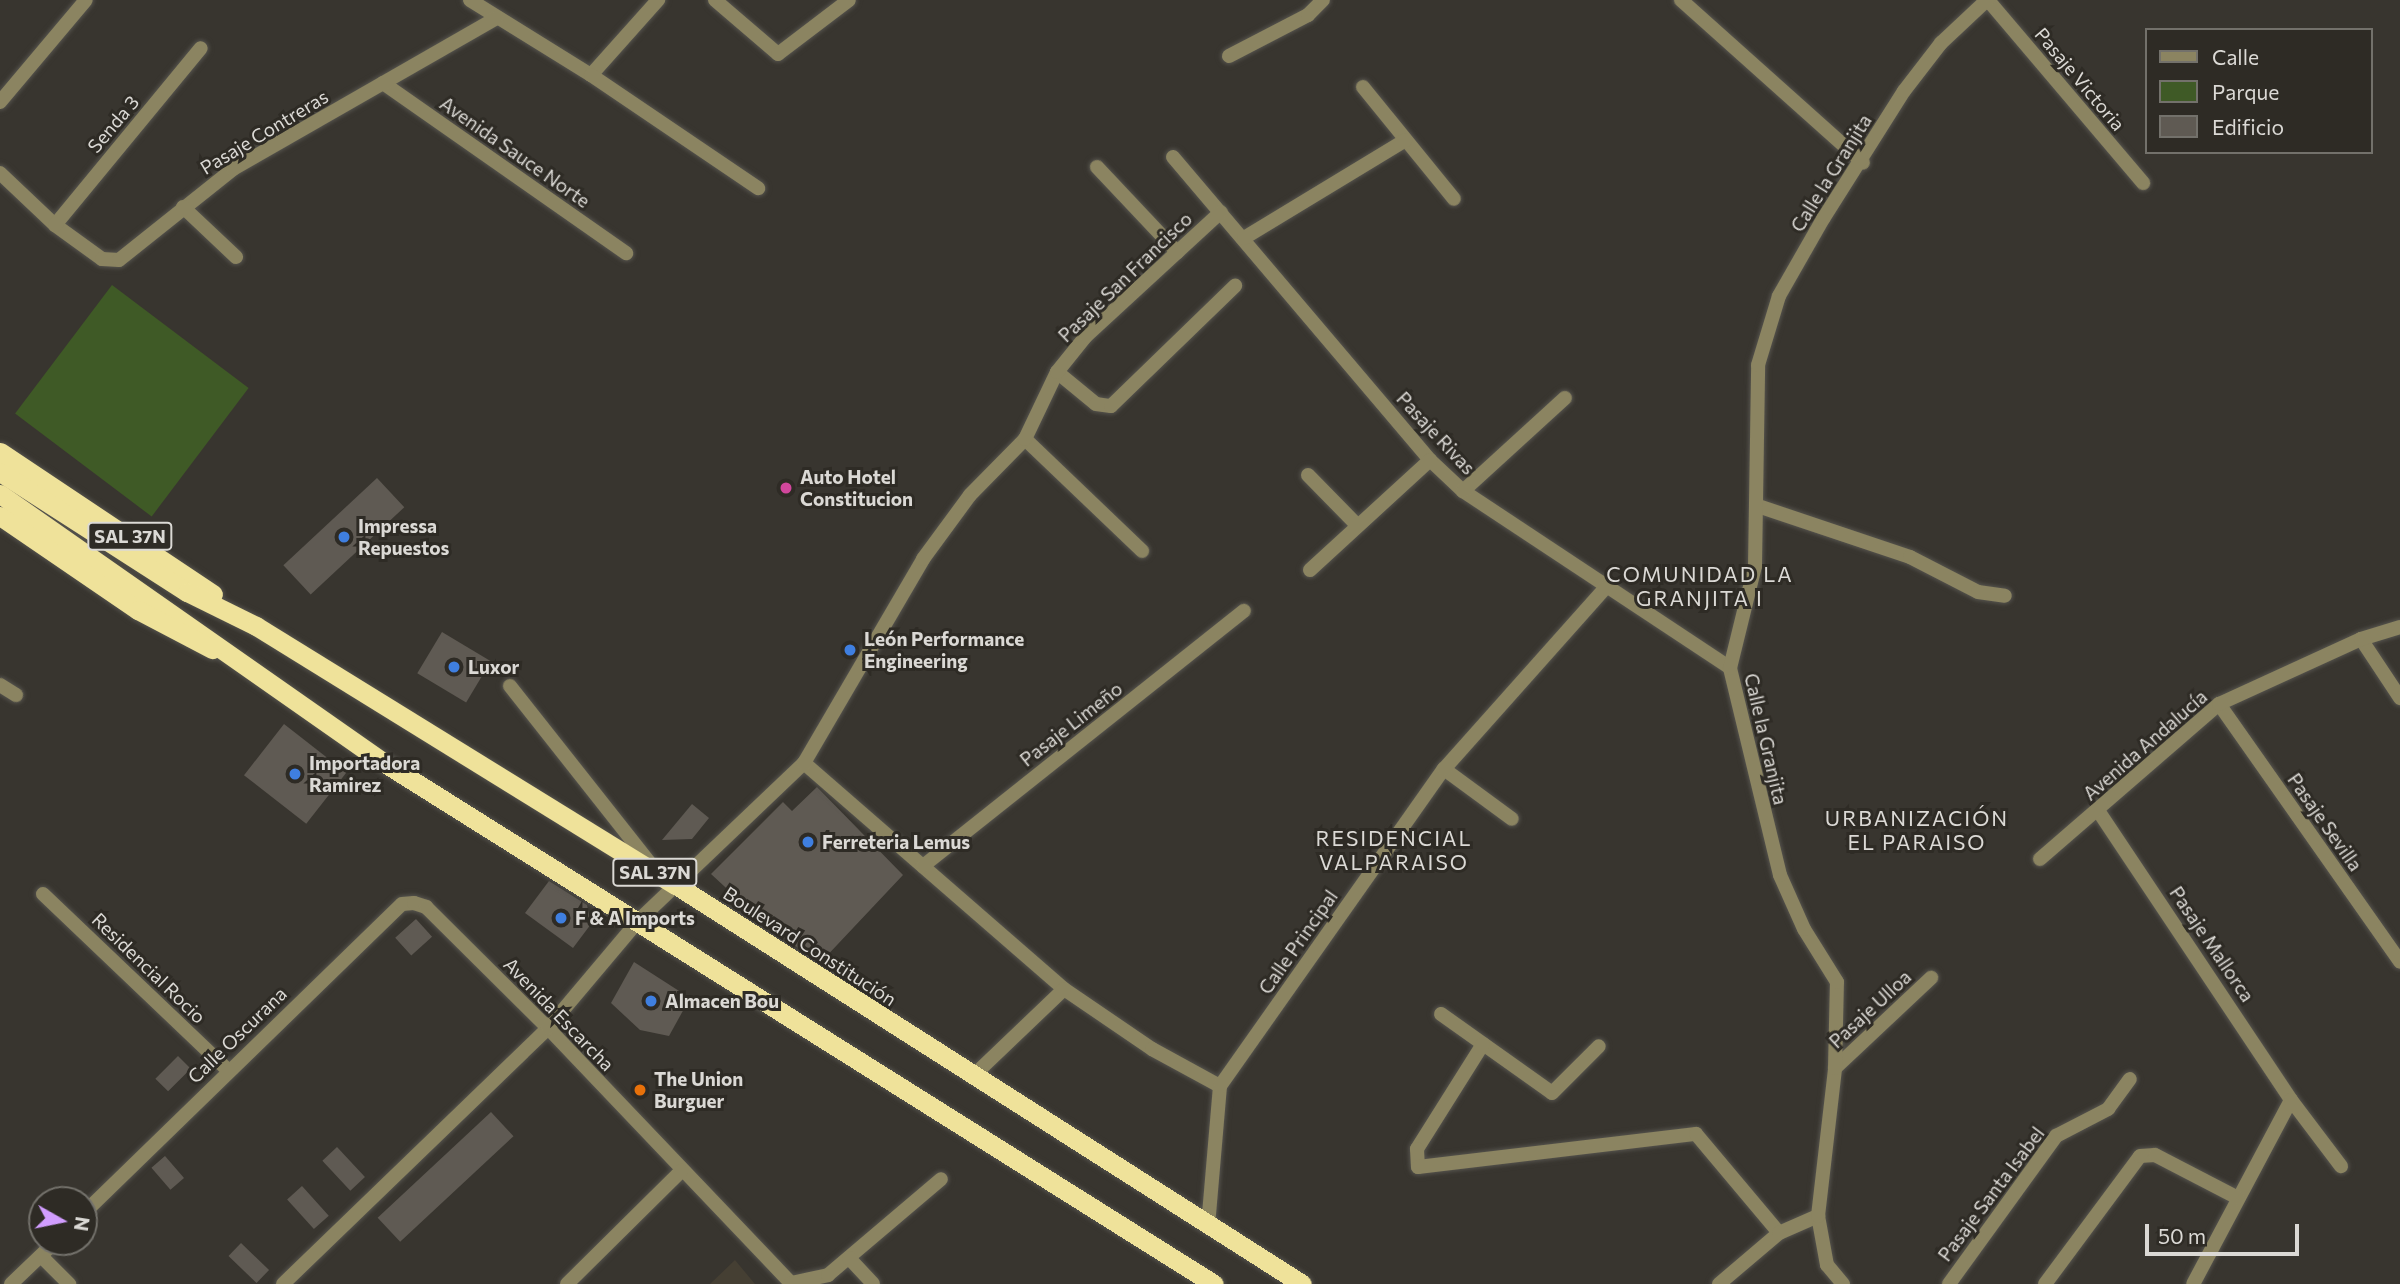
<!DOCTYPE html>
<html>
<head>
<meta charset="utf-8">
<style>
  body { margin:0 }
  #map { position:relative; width:2400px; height:1284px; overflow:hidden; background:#38352f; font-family:Commissioner,sans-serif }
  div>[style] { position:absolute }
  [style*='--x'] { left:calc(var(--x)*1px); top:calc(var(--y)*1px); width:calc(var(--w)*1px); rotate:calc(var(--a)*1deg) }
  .built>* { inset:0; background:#453f33 }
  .green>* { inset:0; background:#3f5a26; transform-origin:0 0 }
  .building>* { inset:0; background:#5f5a53; transform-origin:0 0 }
  .roads { filter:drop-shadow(0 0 2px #55534d) drop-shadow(0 0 2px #55534d) }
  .minor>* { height:14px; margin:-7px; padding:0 7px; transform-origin:7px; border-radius:7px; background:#8b8461 }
  .trunk>* { height:19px; margin:-9.5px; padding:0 9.5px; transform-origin:9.5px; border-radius:9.5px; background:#efe29a }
  .dots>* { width:19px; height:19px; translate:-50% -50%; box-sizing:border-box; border:4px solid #2e2b25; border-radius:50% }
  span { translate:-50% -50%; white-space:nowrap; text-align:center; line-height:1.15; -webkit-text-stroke:6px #2e2b25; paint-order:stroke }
  .shield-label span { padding:2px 5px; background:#2e2b25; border:2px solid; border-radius:5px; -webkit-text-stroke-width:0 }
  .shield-label { font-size:18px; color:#dbd9d5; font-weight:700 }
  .street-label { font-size:19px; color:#dbd9d5 }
  .poi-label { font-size:19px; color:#dbd9d5; font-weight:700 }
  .left { translate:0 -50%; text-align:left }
  .neighbourhood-label { font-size:21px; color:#dbd9d5; letter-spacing:2px }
  .legend { position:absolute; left:2145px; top:28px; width:228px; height:126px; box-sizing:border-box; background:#2e2b25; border:2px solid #73716b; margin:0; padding:9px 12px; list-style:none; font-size:21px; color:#dbd9d5 }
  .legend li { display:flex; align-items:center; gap:14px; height:35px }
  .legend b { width:35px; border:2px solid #73716b }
  .north { position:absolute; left:28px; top:1186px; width:70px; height:70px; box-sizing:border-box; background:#2e2b25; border:2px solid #73716b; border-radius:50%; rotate:99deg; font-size:19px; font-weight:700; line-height:28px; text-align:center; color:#dbd9d5 }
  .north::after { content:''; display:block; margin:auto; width:24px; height:32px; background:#d19dfe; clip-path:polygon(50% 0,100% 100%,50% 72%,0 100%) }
  .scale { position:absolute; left:2145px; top:1224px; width:154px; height:32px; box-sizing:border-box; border:4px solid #dbd9d5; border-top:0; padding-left:9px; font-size:21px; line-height:24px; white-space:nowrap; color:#dbd9d5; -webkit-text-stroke:5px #2e2b25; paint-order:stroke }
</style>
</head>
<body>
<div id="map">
  <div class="built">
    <i style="clip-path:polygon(735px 1260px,755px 1284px,710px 1284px)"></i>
  </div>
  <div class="green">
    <i style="left:112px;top:285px;width:171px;height:161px;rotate:37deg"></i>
  </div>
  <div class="building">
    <i style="left:377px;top:478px;width:40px;height:128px;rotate:47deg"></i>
    <i style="left:442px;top:632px;width:57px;height:48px;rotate:31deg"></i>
    <i style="left:284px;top:724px;width:79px;height:65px;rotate:38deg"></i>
    <i style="clip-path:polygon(817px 787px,903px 875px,821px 962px,776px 934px,711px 874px,783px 802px,792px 811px)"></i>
    <i style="clip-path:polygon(692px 804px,709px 818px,692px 839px,662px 840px)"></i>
    <i style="clip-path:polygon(549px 881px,587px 905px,591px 924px,573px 948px,525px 913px)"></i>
    <i style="left:416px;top:919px;width:24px;height:28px;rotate:48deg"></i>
    <i style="clip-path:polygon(634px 962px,690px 998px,669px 1036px,640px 1030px,611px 1003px)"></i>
    <i style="left:178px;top:1056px;width:18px;height:32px;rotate:45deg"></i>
    <i style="left:491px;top:1112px;width:33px;height:155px;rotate:47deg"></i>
    <i style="left:337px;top:1147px;width:41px;height:20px;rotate:47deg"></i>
    <i style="left:165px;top:1156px;width:29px;height:18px;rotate:49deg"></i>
    <i style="left:302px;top:1186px;width:40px;height:20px;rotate:48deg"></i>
    <i style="left:241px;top:1243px;width:39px;height:18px;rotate:44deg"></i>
  </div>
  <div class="roads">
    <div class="minor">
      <i style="--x:470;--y:0;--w:142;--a:31.8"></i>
      <i style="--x:591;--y:75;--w:101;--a:-48.2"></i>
      <i style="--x:715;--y:0;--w:83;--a:40.6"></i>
      <i style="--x:778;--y:54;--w:89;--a:-37.3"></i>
      <i style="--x:1681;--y:0;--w:244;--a:41.8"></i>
      <i style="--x:1988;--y:0;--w:240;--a:49.7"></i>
      <i style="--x:1229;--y:56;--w:89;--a:-27.4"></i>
      <i style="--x:1308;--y:15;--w:21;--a:-45"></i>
      <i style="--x:591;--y:75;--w:202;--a:34.1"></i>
      <i style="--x:383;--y:83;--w:297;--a:35"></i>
      <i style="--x:1363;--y:87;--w:144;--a:50.9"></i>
      <i style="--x:0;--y:102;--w:133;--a:-49.9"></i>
      <i style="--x:1173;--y:157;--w:397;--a:49.7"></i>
      <i style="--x:1430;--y:460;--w:45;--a:43.2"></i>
      <i style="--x:1463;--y:491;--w:320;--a:33.5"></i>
      <i style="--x:1097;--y:167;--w:117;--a:46.7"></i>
      <i style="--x:0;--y:173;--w:76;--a:43.4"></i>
      <i style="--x:55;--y:225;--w:58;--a:35.9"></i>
      <i style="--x:102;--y:259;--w:17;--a:3"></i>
      <i style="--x:119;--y:260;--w:146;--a:-38.6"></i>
      <i style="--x:233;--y:169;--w:304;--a:-29.8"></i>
      <i style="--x:183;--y:207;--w:73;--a:43.3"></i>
      <i style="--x:55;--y:225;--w:229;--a:-50.5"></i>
      <i style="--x:1244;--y:238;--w:189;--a:-31.2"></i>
      <i style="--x:1057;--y:372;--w:50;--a:39.4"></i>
      <i style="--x:1096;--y:404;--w:15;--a:8"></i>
      <i style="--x:1111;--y:406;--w:173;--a:-44.1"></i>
      <i style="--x:1025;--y:439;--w:162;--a:43.7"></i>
      <i style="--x:1308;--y:475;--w:71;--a:45.6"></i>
      <i style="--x:1463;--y:491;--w:138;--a:-42.4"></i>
      <i style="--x:1758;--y:506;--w:160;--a:18.5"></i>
      <i style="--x:1910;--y:557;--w:76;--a:27.2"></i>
      <i style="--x:1978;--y:592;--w:27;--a:8"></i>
      <i style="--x:1310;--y:570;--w:163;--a:-42.5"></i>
      <i style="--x:2361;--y:639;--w:71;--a:56.5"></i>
      <i style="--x:0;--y:685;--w:19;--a:32"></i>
      <i style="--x:510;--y:686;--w:231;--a:51.7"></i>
      <i style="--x:2219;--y:704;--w:315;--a:54.9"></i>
      <i style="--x:804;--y:763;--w:344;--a:41"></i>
      <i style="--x:1064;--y:989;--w:107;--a:34.3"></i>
      <i style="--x:1152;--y:1049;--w:77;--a:28.6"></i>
      <i style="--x:1444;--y:769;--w:84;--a:36.3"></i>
      <i style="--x:2099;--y:812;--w:346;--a:56.3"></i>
      <i style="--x:2291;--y:1100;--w:208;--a:118"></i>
      <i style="--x:2040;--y:859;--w:237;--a:-40.9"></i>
      <i style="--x:2219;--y:704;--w:156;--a:-24.6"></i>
      <i style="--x:2361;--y:639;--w:41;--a:-17.1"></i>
      <i style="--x:923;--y:866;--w:410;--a:-38.5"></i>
      <i style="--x:43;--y:894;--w:255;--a:43.6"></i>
      <i style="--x:1441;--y:1014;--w:136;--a:35.4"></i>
      <i style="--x:1552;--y:1093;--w:66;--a:-45"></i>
      <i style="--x:1483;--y:1044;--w:124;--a:122.2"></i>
      <i style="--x:1417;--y:1149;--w:18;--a:87"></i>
      <i style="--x:1418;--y:1167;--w:280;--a:-6.8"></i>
      <i style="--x:1696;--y:1134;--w:129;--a:50"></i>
      <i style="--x:1835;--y:1068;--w:132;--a:-43.2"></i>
      <i style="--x:972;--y:1077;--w:127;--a:-43.7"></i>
      <i style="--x:2291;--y:1100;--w:83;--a:52.9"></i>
      <i style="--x:84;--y:1213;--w:443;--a:-44.2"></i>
      <i style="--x:402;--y:904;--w:12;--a:-5"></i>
      <i style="--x:414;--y:903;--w:13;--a:18"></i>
      <i style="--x:426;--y:907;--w:172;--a:44.8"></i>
      <i style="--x:548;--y:1028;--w:352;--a:46.4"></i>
      <i style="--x:791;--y:1283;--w:38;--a:-12"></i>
      <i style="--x:828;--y:1275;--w:148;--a:-40.3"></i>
      <i style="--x:1208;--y:1226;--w:141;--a:-85.1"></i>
      <i style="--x:1220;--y:1086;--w:388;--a:-54.8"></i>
      <i style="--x:1444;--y:769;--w:245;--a:-48.3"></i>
      <i style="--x:41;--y:1256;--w:40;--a:45"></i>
      <i style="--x:849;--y:1258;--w:35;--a:47"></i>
      <i style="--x:11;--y:1284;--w:61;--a:-43.7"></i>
      <i style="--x:283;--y:1284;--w:368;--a:-44"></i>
      <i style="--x:548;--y:1028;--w:140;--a:-49.9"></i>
      <i style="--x:638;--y:921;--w:229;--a:-43.6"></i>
      <i style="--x:804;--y:763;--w:236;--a:-59.7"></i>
      <i style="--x:923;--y:559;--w:79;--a:-53.7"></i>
      <i style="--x:970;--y:495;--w:78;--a:-45.5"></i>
      <i style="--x:1025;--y:439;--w:74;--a:-64.5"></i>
      <i style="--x:1057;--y:372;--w:46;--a:-51.1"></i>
      <i style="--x:1086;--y:336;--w:183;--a:-42.6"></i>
      <i style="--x:567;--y:1284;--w:161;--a:-44.7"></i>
      <i style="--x:1719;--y:1284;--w:79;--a:-40.4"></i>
      <i style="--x:1779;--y:1233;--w:43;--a:-23.6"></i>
      <i style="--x:1843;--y:1284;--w:25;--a:-130"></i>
      <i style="--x:1827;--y:1265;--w:50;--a:-100.4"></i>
      <i style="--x:1818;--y:1216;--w:149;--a:-83.4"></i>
      <i style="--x:1835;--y:1068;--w:86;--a:-88.7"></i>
      <i style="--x:1837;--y:982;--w:62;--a:-121.9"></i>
      <i style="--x:1804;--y:929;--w:59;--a:-114"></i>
      <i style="--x:1780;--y:875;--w:213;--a:-103.6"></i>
      <i style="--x:1730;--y:668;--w:105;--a:-76.2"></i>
      <i style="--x:1755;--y:566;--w:201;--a:-89.1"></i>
      <i style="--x:1758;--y:365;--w:72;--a:-73.1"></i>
      <i style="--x:1779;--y:296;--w:89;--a:-60.3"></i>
      <i style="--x:1823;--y:219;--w:151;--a:-57.7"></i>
      <i style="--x:1904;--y:91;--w:61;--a:-52.4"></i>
      <i style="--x:1941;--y:43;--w:63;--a:-43.1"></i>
      <i style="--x:1949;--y:1284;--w:183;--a:-54.1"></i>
      <i style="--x:2056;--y:1136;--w:59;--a:-27.4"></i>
      <i style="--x:2108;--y:1109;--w:37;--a:-54"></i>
      <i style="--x:2045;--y:1284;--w:159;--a:-53.4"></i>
      <i style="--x:2140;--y:1156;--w:15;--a:-4"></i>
      <i style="--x:2155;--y:1155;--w:93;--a:27.4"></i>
    </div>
    <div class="trunk">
      <i style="--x:0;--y:452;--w:256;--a:33.7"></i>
      <i style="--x:0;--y:472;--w:222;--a:32.7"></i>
      <i style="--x:187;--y:592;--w:77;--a:26.2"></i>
      <i style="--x:256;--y:626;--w:493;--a:31.7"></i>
      <i style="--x:676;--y:885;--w:742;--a:32.51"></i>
      <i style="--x:0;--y:494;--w:467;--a:35"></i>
      <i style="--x:383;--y:762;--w:981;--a:32.14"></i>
      <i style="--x:0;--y:516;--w:167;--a:34.3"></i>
      <i style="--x:138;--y:610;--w:84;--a:27.8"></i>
    </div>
  </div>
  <div class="dots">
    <i style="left:786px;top:488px;background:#d1479c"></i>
    <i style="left:344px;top:537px;background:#3f7fe0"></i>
    <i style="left:850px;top:650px;background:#3f7fe0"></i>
    <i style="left:454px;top:667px;background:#3f7fe0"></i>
    <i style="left:295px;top:774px;background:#3f7fe0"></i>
    <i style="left:808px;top:842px;background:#3f7fe0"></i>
    <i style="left:561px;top:918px;background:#3f7fe0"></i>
    <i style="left:651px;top:1001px;background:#3f7fe0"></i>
    <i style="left:640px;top:1090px;background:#e8710a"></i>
  </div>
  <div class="shield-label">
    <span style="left:130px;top:536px">SAL 37N</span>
    <span style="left:655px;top:872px">SAL 37N</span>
  </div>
  <div class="street-label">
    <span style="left:2080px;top:79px;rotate:50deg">Pasaje Victoria</span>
    <span style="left:113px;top:124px;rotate:-50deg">Senda 3</span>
    <span style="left:264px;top:132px;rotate:-31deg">Pasaje Contreras</span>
    <span style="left:515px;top:152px;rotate:35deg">Avenida Sauce Norte</span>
    <span style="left:1831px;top:173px;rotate:-58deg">Calle la Granjita</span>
    <span style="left:1125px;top:277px;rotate:-44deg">Pasaje San Francisco</span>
    <span style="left:1436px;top:433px;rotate:47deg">Pasaje Rivas</span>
    <span style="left:1071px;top:724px;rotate:-38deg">Pasaje Limeño</span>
    <span style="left:1766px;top:739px;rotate:77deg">Calle la Granjita</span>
    <span style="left:2145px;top:745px;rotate:-41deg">Avenida Andalucía</span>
    <span style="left:2325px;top:822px;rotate:55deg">Pasaje Sevilla</span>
    <span style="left:1298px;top:942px;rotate:-55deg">Calle Principal</span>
    <span style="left:2212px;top:944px;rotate:56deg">Pasaje Mallorca</span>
    <span style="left:810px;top:946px;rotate:33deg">Boulevard Constitución</span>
    <span style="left:149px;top:968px;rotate:44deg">Residencial Rocio</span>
    <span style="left:1870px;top:1009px;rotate:-43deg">Pasaje Ulloa</span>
    <span style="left:559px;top:1014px;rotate:46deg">Avenida Escarcha</span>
    <span style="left:237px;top:1035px;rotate:-44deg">Calle Oscurana</span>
    <span style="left:1991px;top:1194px;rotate:-53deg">Pasaje Santa Isabel</span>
  </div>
  <div class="poi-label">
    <span class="left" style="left:800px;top:488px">Auto Hotel<br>Constitucion</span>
    <span class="left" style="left:358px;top:537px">Impressa<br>Repuestos</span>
    <span class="left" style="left:864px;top:650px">León Performance<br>Engineering</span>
    <span class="left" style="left:468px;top:667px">Luxor</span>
    <span class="left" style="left:309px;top:774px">Importadora<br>Ramirez</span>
    <span class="left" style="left:822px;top:842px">Ferreteria Lemus</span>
    <span class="left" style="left:575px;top:918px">F &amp; A Imports</span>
    <span class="left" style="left:665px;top:1001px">Almacen Bou</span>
    <span class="left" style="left:654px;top:1090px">The Union<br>Burguer</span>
  </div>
  <div class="neighbourhood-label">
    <span style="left:1700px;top:586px">COMUNIDAD LA<br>GRANJITA I</span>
    <span style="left:1917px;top:830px">URBANIZACIÓN<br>EL PARAISO</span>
    <span style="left:1394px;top:850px">RESIDENCIAL<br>VALPARAISO</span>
  </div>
  <ul class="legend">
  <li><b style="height:9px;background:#8b8461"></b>Calle</li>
  <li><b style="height:19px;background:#3f5a26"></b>Parque</li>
  <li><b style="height:19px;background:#5f5a53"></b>Edificio</li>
  </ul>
  <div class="north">N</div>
  <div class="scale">50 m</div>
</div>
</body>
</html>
